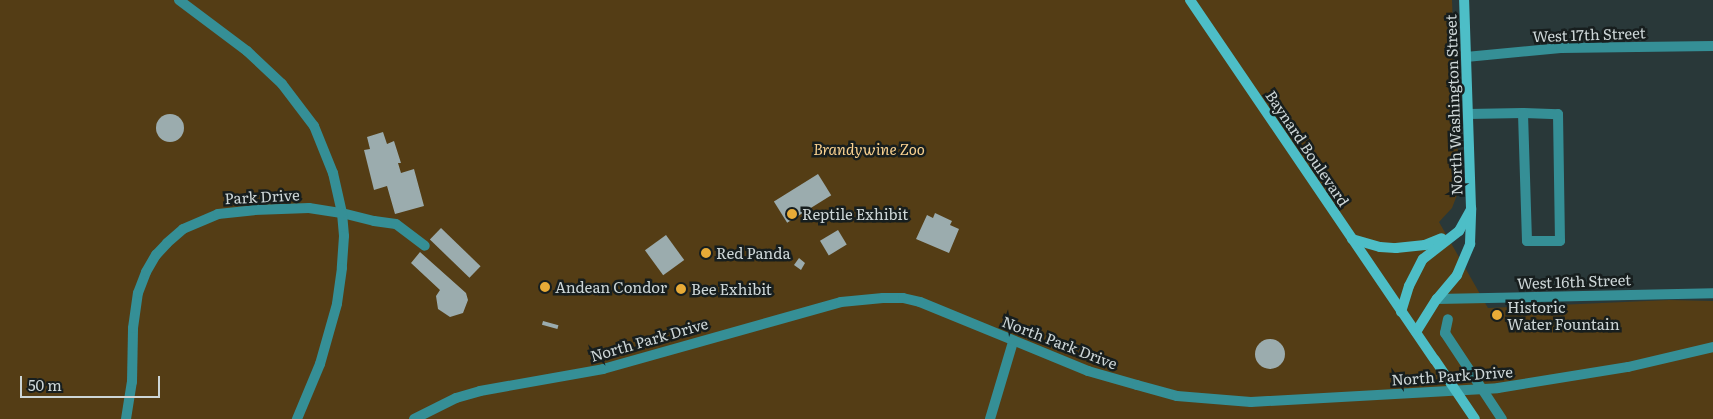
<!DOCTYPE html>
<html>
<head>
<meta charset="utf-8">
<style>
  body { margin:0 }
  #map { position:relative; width:1713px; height:419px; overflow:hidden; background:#293839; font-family:Literata,serif }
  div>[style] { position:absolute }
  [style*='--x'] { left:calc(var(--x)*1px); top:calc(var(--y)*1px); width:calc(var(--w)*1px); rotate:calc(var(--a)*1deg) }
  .green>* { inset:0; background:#543d15 }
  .building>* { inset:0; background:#9bacae; transform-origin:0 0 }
  .round { border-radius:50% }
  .lane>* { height:10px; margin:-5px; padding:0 5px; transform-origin:5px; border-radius:5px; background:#358f96 }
  .street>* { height:10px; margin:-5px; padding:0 5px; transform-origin:5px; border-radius:5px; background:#358f96 }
  .secondary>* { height:10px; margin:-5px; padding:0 5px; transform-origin:5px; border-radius:5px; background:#4dbec7 }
  .street-bridge>* { height:10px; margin:-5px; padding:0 5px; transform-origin:5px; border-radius:5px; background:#358f96 }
  .secondary-bridge>* { height:10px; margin:-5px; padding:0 5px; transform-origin:5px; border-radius:5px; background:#4dbec7 }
  .dots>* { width:14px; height:14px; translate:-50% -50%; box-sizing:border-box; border:2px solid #171e1e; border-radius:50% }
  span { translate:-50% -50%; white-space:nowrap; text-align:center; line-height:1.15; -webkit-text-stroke:5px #171e1e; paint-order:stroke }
  .street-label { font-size:15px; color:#cdd6d7 }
  .park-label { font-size:15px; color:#f8d08f; font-style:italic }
  .poi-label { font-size:15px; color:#cdd6d7 }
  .left { translate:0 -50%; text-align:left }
  .scale { position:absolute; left:20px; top:376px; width:140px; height:22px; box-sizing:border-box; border:2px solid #cdd6d7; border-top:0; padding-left:6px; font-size:15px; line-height:18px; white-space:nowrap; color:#cdd6d7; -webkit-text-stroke:4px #171e1e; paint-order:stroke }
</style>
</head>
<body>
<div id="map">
  <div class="green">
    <i style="clip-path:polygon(0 0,1452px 0,1459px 181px,1457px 195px,1452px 208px,1439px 222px,1488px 308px,1669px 300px,1713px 301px,1713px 419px,0 419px)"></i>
  </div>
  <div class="building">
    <i class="round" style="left:156px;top:114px;width:28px;height:28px"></i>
    <i style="clip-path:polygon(383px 132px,387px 144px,394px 141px,401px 163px,398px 163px,401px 173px,414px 169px,424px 206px,395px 214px,387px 186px,374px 190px,364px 150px,370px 149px,367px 137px)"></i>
    <i style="left:818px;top:174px;width:25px;height:52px;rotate:58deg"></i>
    <i style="clip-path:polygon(935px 213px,952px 221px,950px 225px,959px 229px,949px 253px,916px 239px,927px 215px,933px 218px)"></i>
    <i style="left:441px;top:228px;width:55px;height:16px;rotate:44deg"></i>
    <i style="left:838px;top:230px;width:17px;height:21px;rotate:59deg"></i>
    <i style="left:666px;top:235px;width:31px;height:26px;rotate:54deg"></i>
    <i style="clip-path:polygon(420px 252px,466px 293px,468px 300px,463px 313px,450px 317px,438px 309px,436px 296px,440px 290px,411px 263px)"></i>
    <i style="clip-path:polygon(799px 258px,805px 263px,801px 270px,794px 265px)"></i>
    <i style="clip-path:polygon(679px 284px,685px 285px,684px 293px,677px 294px)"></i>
    <i style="left:543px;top:321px;width:16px;height:4px;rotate:15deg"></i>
    <i class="round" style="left:1255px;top:339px;width:30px;height:30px"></i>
  </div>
  <div class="lane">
    <i style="--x:1468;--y:114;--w:55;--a:-1"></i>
    <i style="--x:1523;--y:113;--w:35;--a:2"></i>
    <i style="--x:1558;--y:114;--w:127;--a:89.1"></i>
    <i style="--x:1560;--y:241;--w:33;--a:180"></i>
    <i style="--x:1527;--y:241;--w:128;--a:-91.8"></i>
    <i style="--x:342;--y:213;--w:33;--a:14"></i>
    <i style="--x:374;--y:221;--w:22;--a:8"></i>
    <i style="--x:396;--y:224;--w:36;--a:37"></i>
    <i style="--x:990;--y:419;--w:80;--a:-73.4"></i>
  </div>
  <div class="street">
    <i style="--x:179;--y:0;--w:85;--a:36.9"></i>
    <i style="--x:247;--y:51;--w:48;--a:43.3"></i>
    <i style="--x:282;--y:84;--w:53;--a:52.7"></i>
    <i style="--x:314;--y:126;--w:51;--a:68"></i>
    <i style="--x:333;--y:173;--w:41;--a:77.3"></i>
    <i style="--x:342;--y:213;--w:23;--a:85"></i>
    <i style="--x:344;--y:236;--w:32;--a:94"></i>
    <i style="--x:342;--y:268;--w:36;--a:98"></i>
    <i style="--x:337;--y:304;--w:62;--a:105.8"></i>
    <i style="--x:320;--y:364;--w:60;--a:112.7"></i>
    <i style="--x:1466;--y:57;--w:95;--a:-5.4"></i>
    <i style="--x:1561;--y:48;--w:152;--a:-0.8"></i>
    <i style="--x:1437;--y:299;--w:276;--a:-1.2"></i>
    <i style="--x:1445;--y:333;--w:14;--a:-78"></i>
    <i style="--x:126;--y:419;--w:37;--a:-81"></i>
    <i style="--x:132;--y:382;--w:54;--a:-88.9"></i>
    <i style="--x:133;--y:328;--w:35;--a:-82"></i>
    <i style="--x:138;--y:293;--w:22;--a:-69"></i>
    <i style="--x:146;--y:272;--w:20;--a:-60"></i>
    <i style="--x:156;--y:255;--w:16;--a:-47"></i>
    <i style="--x:167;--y:243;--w:21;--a:-41"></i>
    <i style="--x:183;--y:229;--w:38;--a:-23"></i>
    <i style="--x:218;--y:214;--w:36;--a:-6"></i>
    <i style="--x:254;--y:210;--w:55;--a:-2.1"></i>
    <i style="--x:309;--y:208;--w:33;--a:9"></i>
    <i style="--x:414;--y:419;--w:47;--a:-26.6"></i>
    <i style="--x:456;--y:398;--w:25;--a:-16"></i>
    <i style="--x:480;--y:391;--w:125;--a:-10.1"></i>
    <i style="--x:603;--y:369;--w:247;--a:-15.7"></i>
    <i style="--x:841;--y:302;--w:42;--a:-5.4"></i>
    <i style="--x:883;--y:298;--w:20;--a:0"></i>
    <i style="--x:903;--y:298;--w:17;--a:13"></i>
    <i style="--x:920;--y:302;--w:182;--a:22.3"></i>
    <i style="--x:1088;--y:371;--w:51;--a:15.9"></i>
    <i style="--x:1137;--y:385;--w:41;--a:15.4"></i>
    <i style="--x:1177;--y:396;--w:74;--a:4.6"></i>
    <i style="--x:1251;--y:402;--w:247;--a:-3.2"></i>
    <i style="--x:1498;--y:388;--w:132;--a:-9.2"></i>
    <i style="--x:1628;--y:367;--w:87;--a:-13.2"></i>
  </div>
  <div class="secondary">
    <i style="--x:1190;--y:0;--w:435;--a:55.8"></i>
    <i style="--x:1352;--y:239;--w:29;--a:16"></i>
    <i style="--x:1380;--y:247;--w:16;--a:4"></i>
    <i style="--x:1396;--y:248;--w:29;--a:-6"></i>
    <i style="--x:1425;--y:245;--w:18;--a:-22"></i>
    <i style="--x:1401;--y:312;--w:27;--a:-73"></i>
    <i style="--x:1409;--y:286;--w:30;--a:-63"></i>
    <i style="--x:1423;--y:259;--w:46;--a:-37.9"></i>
    <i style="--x:1459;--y:231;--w:25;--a:-61"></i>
    <i style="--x:1416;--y:332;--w:39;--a:-58"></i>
    <i style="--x:1437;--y:299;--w:31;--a:-50"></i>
    <i style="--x:1457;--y:275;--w:34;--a:-67"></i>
    <i style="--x:1470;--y:244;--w:36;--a:-88"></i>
    <i style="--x:1471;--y:208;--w:208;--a:-91.9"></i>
  </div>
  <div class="street-bridge">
    <i style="--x:1445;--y:333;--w:103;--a:56.5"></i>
  </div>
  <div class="secondary-bridge">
    <i style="--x:1435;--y:360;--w:71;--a:55.9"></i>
  </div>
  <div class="dots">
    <i style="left:792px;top:214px;background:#e8ab37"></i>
    <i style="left:706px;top:253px;background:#e8ab37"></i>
    <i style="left:545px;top:287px;background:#e8ab37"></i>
    <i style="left:681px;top:289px;background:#e8ab37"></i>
    <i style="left:1497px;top:315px;background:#e8ab37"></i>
  </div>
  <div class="street-label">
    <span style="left:1589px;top:34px;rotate:-2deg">West 17th Street</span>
    <span style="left:1453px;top:105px;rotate:-92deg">North Washington Street</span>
    <span style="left:1308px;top:148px;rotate:56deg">Baynard Boulevard</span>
    <span style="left:262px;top:196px;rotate:-3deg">Park Drive</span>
    <span style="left:1574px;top:281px;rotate:-2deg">West 16th Street</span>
    <span style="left:649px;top:339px;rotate:-16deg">North Park Drive</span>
    <span style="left:1060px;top:342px;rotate:21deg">North Park Drive</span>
    <span style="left:1452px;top:375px;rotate:-4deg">North Park Drive</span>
  </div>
  <div class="park-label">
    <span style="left:869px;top:149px">Brandywine Zoo</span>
  </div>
  <div class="poi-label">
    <span class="left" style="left:802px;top:214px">Reptile Exhibit</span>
    <span class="left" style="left:716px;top:253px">Red Panda</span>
    <span class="left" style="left:555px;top:287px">Andean Condor</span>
    <span class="left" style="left:691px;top:289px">Bee Exhibit</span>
    <span class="left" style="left:1507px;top:315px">Historic<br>Water Fountain</span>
  </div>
  <div class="scale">50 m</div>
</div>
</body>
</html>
